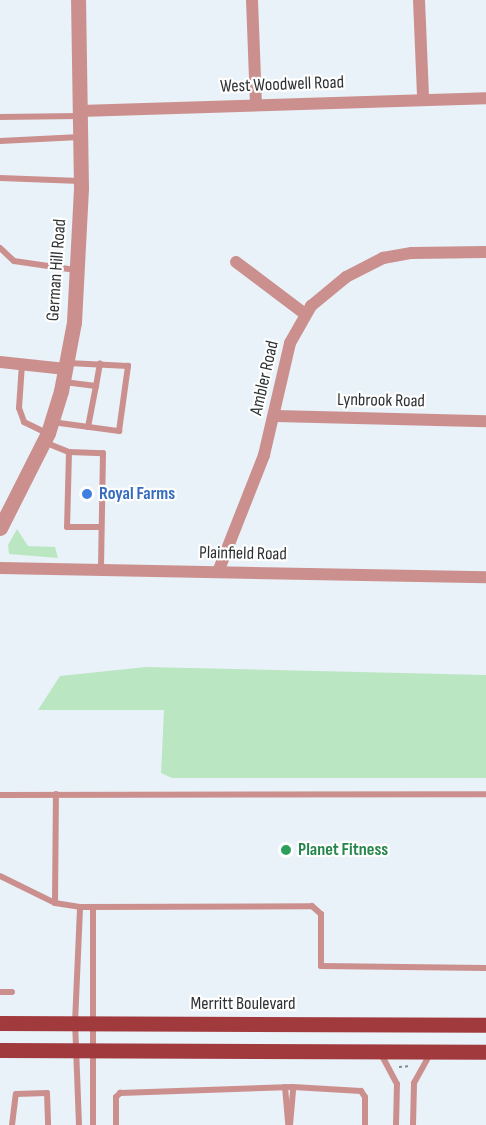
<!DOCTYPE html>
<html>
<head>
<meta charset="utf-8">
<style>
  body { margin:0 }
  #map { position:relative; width:486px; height:1125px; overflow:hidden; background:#e9f2f9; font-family:"Sofia Sans Condensed",sans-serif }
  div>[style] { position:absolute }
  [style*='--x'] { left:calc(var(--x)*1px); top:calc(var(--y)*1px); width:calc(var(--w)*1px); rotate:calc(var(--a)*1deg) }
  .green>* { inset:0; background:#bbe6c2 }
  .path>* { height:2px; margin-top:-1px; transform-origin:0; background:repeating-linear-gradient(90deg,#868c90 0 3px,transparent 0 6px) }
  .service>* { height:6px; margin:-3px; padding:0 3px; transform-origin:3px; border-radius:3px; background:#cb908e }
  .minor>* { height:12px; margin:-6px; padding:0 6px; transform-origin:6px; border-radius:6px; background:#cb908e }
  .tertiary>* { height:15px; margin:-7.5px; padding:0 7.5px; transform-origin:7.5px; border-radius:7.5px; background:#cb908e }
  .primary>* { height:15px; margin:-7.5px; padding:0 7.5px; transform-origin:7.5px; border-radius:7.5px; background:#a13a3d }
  .dots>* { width:16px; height:16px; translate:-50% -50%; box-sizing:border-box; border:3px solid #fdfefd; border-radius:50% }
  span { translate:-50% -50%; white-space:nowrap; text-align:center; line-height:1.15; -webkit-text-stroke:4.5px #fdfefd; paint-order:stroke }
  .street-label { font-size:18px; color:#2e3134 }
  .shop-label { font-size:18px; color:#366cbe; font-weight:700 }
  .left { translate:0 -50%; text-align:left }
  .leisure-label { font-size:18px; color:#27864d; font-weight:700 }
</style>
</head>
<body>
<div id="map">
  <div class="green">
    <i style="clip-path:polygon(17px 529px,28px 546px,55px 547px,58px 558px,9px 554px,8px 545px)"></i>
    <i style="clip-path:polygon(146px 667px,486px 675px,486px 778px,172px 778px,161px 773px,164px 710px,38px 710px,60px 676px)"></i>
  </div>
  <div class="path">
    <i style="--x:399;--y:1067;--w:12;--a:-5"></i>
  </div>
  <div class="service">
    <i style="--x:0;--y:117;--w:80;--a:-0.7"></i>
    <i style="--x:0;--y:141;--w:80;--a:-2.9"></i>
    <i style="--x:0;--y:178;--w:80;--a:2.1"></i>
    <i style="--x:0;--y:248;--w:19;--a:43"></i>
    <i style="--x:14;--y:261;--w:62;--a:8.4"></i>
    <i style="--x:22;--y:364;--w:44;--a:93.9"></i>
    <i style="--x:19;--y:408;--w:15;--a:70"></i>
    <i style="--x:24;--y:422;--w:25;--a:26"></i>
    <i style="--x:64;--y:382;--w:32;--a:7"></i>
    <i style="--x:96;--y:386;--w:23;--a:-80"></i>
    <i style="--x:52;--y:422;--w:68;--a:7.7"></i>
    <i style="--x:119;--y:431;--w:66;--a:-82.1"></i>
    <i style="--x:128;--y:366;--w:60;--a:-177.1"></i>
    <i style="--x:88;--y:427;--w:42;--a:-79"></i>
    <i style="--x:44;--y:442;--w:27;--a:22"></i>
    <i style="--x:69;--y:452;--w:75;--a:91.5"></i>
    <i style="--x:67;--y:527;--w:34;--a:0"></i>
    <i style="--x:69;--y:452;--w:34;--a:2"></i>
    <i style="--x:103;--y:453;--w:117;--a:91"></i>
    <i style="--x:0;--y:795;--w:486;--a:-0.1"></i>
    <i style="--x:0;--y:876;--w:61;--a:26.1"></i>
    <i style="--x:55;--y:903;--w:25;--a:9"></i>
    <i style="--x:80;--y:907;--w:232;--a:-0.2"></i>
    <i style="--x:312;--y:906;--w:12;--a:42"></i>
    <i style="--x:321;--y:914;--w:52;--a:90"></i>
    <i style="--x:321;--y:966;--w:165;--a:0.7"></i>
    <i style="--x:55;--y:903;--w:109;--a:-89.5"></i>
    <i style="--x:0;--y:992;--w:12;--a:0"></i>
    <i style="--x:380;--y:1052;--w:36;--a:62"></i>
    <i style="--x:397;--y:1084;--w:41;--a:91.4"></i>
    <i style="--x:285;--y:1087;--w:38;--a:85"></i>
    <i style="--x:12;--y:1125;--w:31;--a:-83"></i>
    <i style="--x:16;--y:1094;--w:31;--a:-2"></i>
    <i style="--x:47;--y:1093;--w:32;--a:88"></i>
    <i style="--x:79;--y:1125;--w:102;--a:-92.2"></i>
    <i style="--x:75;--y:1023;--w:116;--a:-87.5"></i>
    <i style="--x:93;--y:1125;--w:217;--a:-90"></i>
    <i style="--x:116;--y:1125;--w:28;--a:-90"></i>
    <i style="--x:116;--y:1097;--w:6;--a:-45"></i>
    <i style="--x:120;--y:1093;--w:173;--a:-2"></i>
    <i style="--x:293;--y:1087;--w:68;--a:3.4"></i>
    <i style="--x:361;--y:1091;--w:7;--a:56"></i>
    <i style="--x:365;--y:1097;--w:28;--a:90"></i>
    <i style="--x:290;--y:1125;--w:38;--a:-85"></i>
    <i style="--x:413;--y:1125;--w:42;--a:-88.6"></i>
    <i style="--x:414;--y:1083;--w:35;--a:-61"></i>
  </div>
  <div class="minor">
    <i style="--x:252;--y:0;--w:104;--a:87.8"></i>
    <i style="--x:419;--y:0;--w:97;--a:87.6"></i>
    <i style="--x:80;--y:111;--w:406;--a:-1.8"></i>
    <i style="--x:236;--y:262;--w:86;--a:37"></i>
    <i style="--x:0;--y:362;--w:66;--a:6.1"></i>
    <i style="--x:276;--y:416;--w:210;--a:1.4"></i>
    <i style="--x:0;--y:568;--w:486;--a:1.1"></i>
    <i style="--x:218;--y:572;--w:126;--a:-68.5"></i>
    <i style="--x:264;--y:455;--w:115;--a:-76.9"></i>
    <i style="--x:290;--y:343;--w:43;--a:-60.4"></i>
    <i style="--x:311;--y:306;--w:45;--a:-39.6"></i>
    <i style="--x:346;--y:277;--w:42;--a:-27.2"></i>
    <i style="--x:383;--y:258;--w:29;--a:-10"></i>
    <i style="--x:412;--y:253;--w:74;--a:-0.8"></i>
  </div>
  <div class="tertiary">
    <i style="--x:0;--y:528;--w:106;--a:-63.2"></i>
    <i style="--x:48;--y:433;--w:44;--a:-72.8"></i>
    <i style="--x:61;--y:391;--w:70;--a:-79.3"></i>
    <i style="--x:74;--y:322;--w:134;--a:-87"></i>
    <i style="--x:81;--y:188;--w:188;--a:-90.9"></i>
  </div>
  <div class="primary">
    <i style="--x:0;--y:1023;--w:486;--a:0.2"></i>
    <i style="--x:0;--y:1050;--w:486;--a:0.2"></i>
  </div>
  <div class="dots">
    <i style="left:87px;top:494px;background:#3f7fe0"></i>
    <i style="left:286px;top:850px;background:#2e9e5b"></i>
  </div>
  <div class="street-label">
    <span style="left:282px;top:85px;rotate:-2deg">West Woodwell Road</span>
    <span style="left:57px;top:270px;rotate:-86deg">German Hill Road</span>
    <span style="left:265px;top:378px;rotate:-77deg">Ambler Road</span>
    <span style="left:381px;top:401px;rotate:1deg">Lynbrook Road</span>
    <span style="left:243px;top:554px;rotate:1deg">Plainfield Road</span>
    <span style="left:243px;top:1004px">Merritt Boulevard</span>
  </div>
  <div class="shop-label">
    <span class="left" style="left:99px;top:494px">Royal Farms</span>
  </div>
  <div class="leisure-label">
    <span class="left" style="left:298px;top:850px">Planet Fitness</span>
  </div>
</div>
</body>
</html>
